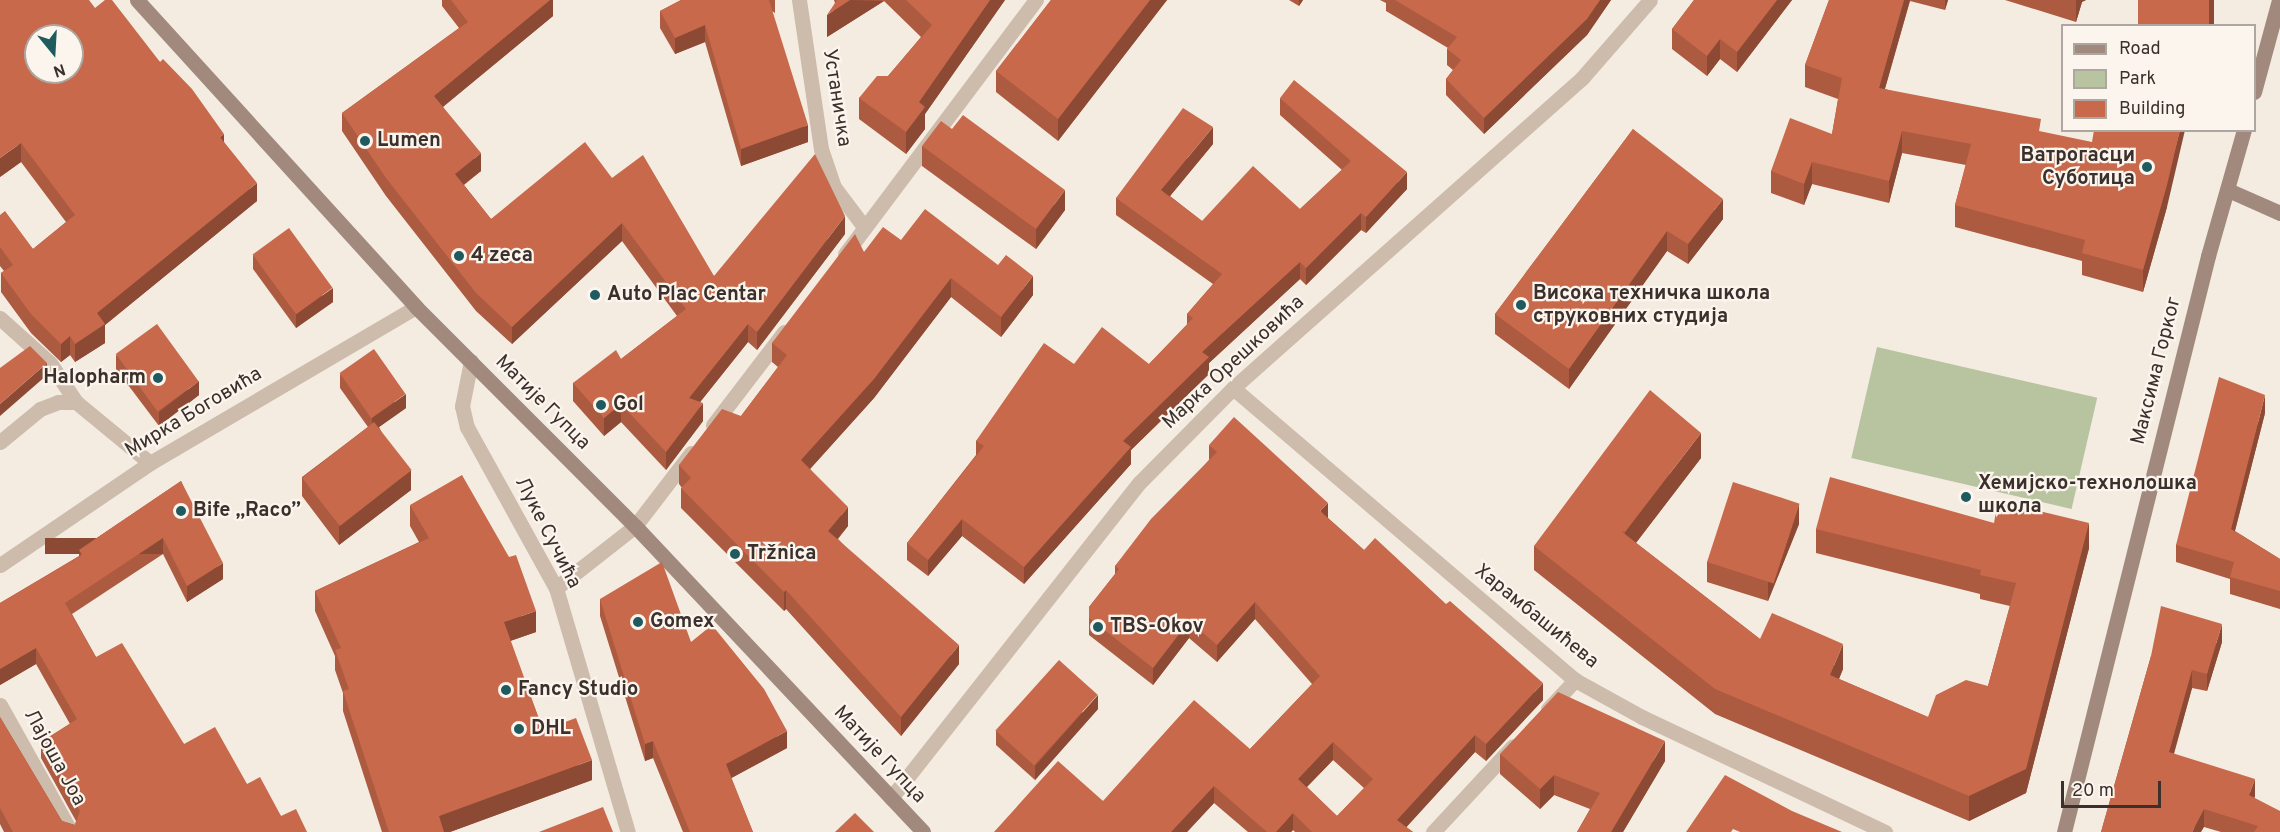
<!DOCTYPE html>
<html>
<head>
<meta charset="utf-8">
<style>
  body { margin:0 }
  #map { position:relative; width:2280px; height:832px; overflow:hidden; background:#f4ebe1; font-family:Overpass,sans-serif }
  div>[style] { position:absolute }
  [style*='--x'] { left:calc(var(--x)*1px); top:calc(var(--y)*1px); width:calc(var(--w)*1px); rotate:calc(var(--a)*1deg) }
  .green>* { inset:0; background:#b8c4a0; transform-origin:0 0 }
  .lane>* { height:15px; margin:-7.5px; padding:0 7.5px; transform-origin:7.5px; border-radius:7.5px; background:#cdbbac }
  .street>* { height:15px; margin:-7.5px; padding:0 7.5px; transform-origin:7.5px; border-radius:7.5px; background:#cdbbac }
  .secondary>* { height:15px; margin:-7.5px; padding:0 7.5px; transform-origin:7.5px; border-radius:7.5px; background:#a18a7d }
  .wall>* { inset:0; background:#ac5a40 }
  .shaded-wall>* { inset:0; background:#8c4a34; transform-origin:0 0 }
  .building>* { inset:0; background:#c8694b; transform-origin:0 0 }
  .dots>* { width:16px; height:16px; translate:-50% -50%; box-sizing:border-box; border:3px solid #fbf5ee; border-radius:50% }
  span { translate:-50% -50%; white-space:nowrap; text-align:center; line-height:1.15; -webkit-text-stroke:4.5px #fbf5ee; paint-order:stroke }
  .street-label { font-size:20px; color:#3b302b }
  .poi-label { font-size:20px; color:#3b302b; font-weight:700 }
  .left { translate:0 -50%; text-align:left }
  .right { translate:-100% -50%; text-align:right }
  .legend { position:absolute; left:2061px; top:24px; width:195px; height:108px; box-sizing:border-box; background:#fbf5ee; border:2px solid #aea6a0; margin:0; padding:8px 10px; list-style:none; font-size:18px; color:#3b302b }
  .legend li { display:flex; align-items:center; gap:12px; height:30px }
  .legend b { width:30px; border:2px solid #aea6a0 }
  .north { position:absolute; left:24px; top:24px; width:60px; height:60px; box-sizing:border-box; background:#fbf5ee; border:2px solid #aea6a0; border-radius:50%; rotate:162deg; font-size:16px; font-weight:700; line-height:24px; text-align:center; color:#3b302b }
  .north::after { content:''; display:block; margin:auto; width:21px; height:27px; background:#1f5a5e; clip-path:polygon(50% 0,100% 100%,50% 72%,0 100%) }
  .scale { position:absolute; left:2061px; top:781px; width:100px; height:27px; box-sizing:border-box; border:3px solid #3b302b; border-top:0; padding-left:8px; font-size:18px; line-height:21px; white-space:nowrap; color:#3b302b; -webkit-text-stroke:4px #fbf5ee; paint-order:stroke }
</style>
</head>
<body>
<div id="map">
  <div class="green">
    <i style="left:1877px;top:347px;width:226px;height:114px;rotate:13deg"></i>
  </div>
  <div class="lane">
    <i style="--x:0;--y:318;--w:67;--a:42"></i>
    <i style="--x:50;--y:363;--w:47;--a:56.3"></i>
    <i style="--x:0;--y:442;--w:52;--a:-39.5"></i>
    <i style="--x:40;--y:409;--w:19;--a:-21"></i>
    <i style="--x:58;--y:402;--w:18;--a:0"></i>
    <i style="--x:76;--y:402;--w:96;--a:39.5"></i>
  </div>
  <div class="street">
    <i style="--x:799;--y:0;--w:151;--a:81.6"></i>
    <i style="--x:821;--y:149;--w:40;--a:71.1"></i>
    <i style="--x:834;--y:187;--w:51;--a:52.9"></i>
    <i style="--x:845;--y:254;--w:318;--a:-53.1"></i>
    <i style="--x:471;--y:361;--w:46;--a:101.3"></i>
    <i style="--x:462;--y:406;--w:22;--a:77"></i>
    <i style="--x:467;--y:427;--w:184;--a:61.1"></i>
    <i style="--x:556;--y:588;--w:254;--a:73.6"></i>
    <i style="--x:1233;--y:388;--w:450;--a:40.5"></i>
    <i style="--x:1575;--y:680;--w:77;--a:28.9"></i>
    <i style="--x:1642;--y:717;--w:269;--a:25.3"></i>
    <i style="--x:713;--y:425;--w:117;--a:-52.6"></i>
    <i style="--x:0;--y:565;--w:181;--a:-34.2"></i>
    <i style="--x:150;--y:463;--w:308;--a:-30.4"></i>
    <i style="--x:556;--y:588;--w:100;--a:-38.1"></i>
    <i style="--x:635;--y:526;--w:92;--a:-52.5"></i>
    <i style="--x:0;--y:705;--w:145;--a:60.8"></i>
    <i style="--x:1548;--y:709;--w:40;--a:-47"></i>
    <i style="--x:891;--y:798;--w:402;--a:-51.8"></i>
    <i style="--x:1140;--y:482;--w:132;--a:-45.3"></i>
    <i style="--x:1233;--y:388;--w:467;--a:-41.6"></i>
    <i style="--x:1582;--y:78;--w:103;--a:-48.9"></i>
    <i style="--x:1433;--y:832;--w:117;--a:-47.1"></i>
  </div>
  <div class="secondary">
    <i style="--x:137;--y:0;--w:415;--a:47.7"></i>
    <i style="--x:416;--y:307;--w:310;--a:45"></i>
    <i style="--x:635;--y:526;--w:420;--a:46.7"></i>
    <i style="--x:2254;--y:92;--w:95;--a:-74.8"></i>
    <i style="--x:2228;--y:190;--w:57;--a:23.9"></i>
    <i style="--x:2064;--y:832;--w:594;--a:-75.96"></i>
    <i style="--x:2208;--y:256;--w:131;--a:-74.1"></i>
  </div>
  <div class="wall">
    <i style="clip-path:polygon(442px 0,553px 0,553px 16px,443px 107px,481px 171px,464px 185px,491px 219px,612px 178px,714px 276px,845px 234px,757px 350px,748px 342px,700px 402px,703px 421px,666px 470px,621px 422px,604px 436px,573px 401px,573px 383px,621px 359px,677px 316px,622px 241px,512px 344px,476px 311px,386px 196px,342px 131px,342px 113px,459px 28px,442px 6px)"></i>
    <i style="clip-path:polygon(681px 0,775px 0,775px 13px,772px 11px,808px 142px,741px 166px,705px 42px,675px 54px,660px 28px,660px 11px)"></i>
    <i style="clip-path:polygon(834px 0,1005px 0,925px 114px,925px 129px,906px 154px,859px 119px,859px 98px,888px 76px,921px 37px,884px 1px,827px 37px,835px 3px)"></i>
    <i style="clip-path:polygon(1051px 0,1167px 0,1058px 141px,996px 92px,996px 71px)"></i>
    <i style="clip-path:polygon(1289px 0,1303px 0,1299px 6px)"></i>
    <i style="clip-path:polygon(1380px 0,1611px 0,1587px 35px,1484px 134px,1446px 95px,1446px 79px,1453px 70px,1447px 65px,1447px 49px,1448px 48px,1386px 11px,1386px 3px)"></i>
    <i style="clip-path:polygon(1694px 0,1792px 0,1737px 72px,1720px 59px,1707px 76px,1672px 49px,1672px 29px)"></i>
    <i style="clip-path:polygon(1829px 0,1948px 0,1945px 10px,1910px 1px,1885px 89px,2041px 132px,2167px 207px,2143px 292px,2082px 275px,2082px 261px,1955px 227px,1955px 205px,1966px 165px,1902px 153px,1889px 203px,1812px 184px,1804px 205px,1771px 193px,1771px 171px,1832px 134px,1838px 99px,1805px 87px,1805px 65px)"></i>
    <i style="clip-path:polygon(2005px 0,2086px 0,2082px 2px,2076px 22px)"></i>
    <i style="clip-path:polygon(95px 8px,160px 62px,224px 142px,257px 201px,105px 325px,105px 343px,75px 362px,70px 355px,61px 362px,31px 333px,1px 292px,1px 273px,4px 271px,0 266px,0 215px,33px 249px,66px 222px,21px 162px,0 177px)"></i>
    <i style="clip-path:polygon(1280px 98px,1407px 189px,1366px 233px,1361px 230px,1306px 285px,1300px 279px,1209px 363px,1209px 374px,1131px 450px,1131px 464px,1024px 584px,962px 536px,928px 576px,907px 560px,907px 543px,976px 455px,976px 441px,1074px 364px,1149px 364px,1187px 325px,1187px 314px,1213px 284px,1116px 215px,1116px 198px,1213px 144px,1170px 196px,1202px 221px,1300px 209px,1342px 170px,1280px 115px)"></i>
    <i style="clip-path:polygon(1633px 129px,1723px 219px,1688px 264px,1667px 251px,1569px 389px,1495px 334px,1495px 314px)"></i>
    <i style="clip-path:polygon(922px 146px,1065px 210px,1036px 249px,922px 166px)"></i>
    <i style="clip-path:polygon(901px 240px,1033px 295px,1001px 337px,951px 297px,874px 398px,810px 469px,848px 526px,838px 539px,959px 664px,901px 736px,786px 609px,784px 611px,681px 508px,681px 488px,682px 488px,679px 484px,679px 465px,741px 416px,778px 367px,772px 362px,772px 343px,864px 252px)"></i>
    <i style="clip-path:polygon(253px 255px,333px 302px,296px 328px,253px 269px)"></i>
    <i style="clip-path:polygon(116px 355px,199px 395px,159px 426px,116px 369px)"></i>
    <i style="clip-path:polygon(340px 374px,406px 408px,379px 427px,411px 490px,339px 545px,302px 496px,302px 477px,368px 427px,340px 388px)"></i>
    <i style="clip-path:polygon(2265px 413px,2235px 531px,2280px 559px,2280px 609px,2230px 594px,2230px 579px,2176px 562px,2176px 545px)"></i>
    <i style="clip-path:polygon(evenodd,1209px 445px,1328px 518px,1364px 550px,1543px 700px,1486px 761px,1475px 752px,1406px 827px,1413px 832px,1295px 832px,1293px 830px,1291px 832px,1248px 832px,1214px 803px,1187px 832px,994px 832px,1103px 801px,1250px 749px,1312px 684px,1255px 619px,1217px 662px,1189px 638px,1153px 685px,1089px 635px,1089px 607px,1115px 574px,1115px 566px,1209px 460px,1209px 445px,1333px 760px,1364px 788px,1337px 816px,1307px 787px,1333px 760px)"></i>
    <i style="clip-path:polygon(1701px 458px,1636px 543px,1760px 639px,1843px 669px,1839px 679px,1928px 717px,1988px 686px,2010px 606px,1980px 599px,1980px 594px,1816px 553px,1816px 529px,2089px 548px,2026px 793px,1969px 821px,1715px 714px,1534px 570px,1534px 546px)"></i>
    <i style="clip-path:polygon(181px 481px,223px 579px,187px 602px,163px 554px,72px 614px,96px 657px,184px 744px,247px 784px,281px 816px,307px 832px,4px 832px,0 824px,0 717px,62px 821px,75px 825px,76px 821px,41px 758px,41px 742px,70px 724px,36px 664px,0 685px,0 603px,79px 556px,79px 550px)"></i>
    <i style="clip-path:polygon(410px 505px,536px 632px,510px 641px,543px 730px,592px 780px,450px 832px,382px 832px,343px 711px,343px 693px,335px 670px,335px 656px,315px 611px,315px 591px,419px 542px,410px 526px)"></i>
    <i style="clip-path:polygon(1799px 524px,1768px 601px,1707px 582px,1707px 562px)"></i>
    <i style="clip-path:polygon(600px 599px,691px 642px,787px 748px,731px 778px,753px 832px,683px 832px,653px 758px,645px 761px,600px 616px)"></i>
    <i style="clip-path:polygon(2222px 642px,2207px 691px,2192px 688px,2174px 754px,2255px 796px,2254px 798px,2280px 832px,2221px 832px,2204px 827px,2101px 832px,2151px 656px)"></i>
    <i style="clip-path:polygon(1098px 709px,1035px 780px,996px 745px,996px 731px)"></i>
    <i style="clip-path:polygon(1500px 754px,1665px 761px,1623px 832px,1577px 832px,1590px 809px,1554px 795px,1540px 809px,1500px 774px)"></i>
  </div>
  <div class="shaded-wall">
    <i style="clip-path:polygon(550px 0,553px 0,553px 16px,434px 114px,434px 96px)"></i>
    <i style="clip-path:polygon(850px 0,884px 1px,827px 37px,827px 15px)"></i>
    <i style="clip-path:polygon(990px 0,1005px 0,925px 114px,925px 129px,906px 154px,906px 132px,919px 102px)"></i>
    <i style="clip-path:polygon(1150px 0,1167px 0,1058px 141px,1058px 119px)"></i>
    <i style="clip-path:polygon(1299px 0,1303px 0,1299px 6px)"></i>
    <i style="clip-path:polygon(1600px 0,1611px 0,1587px 35px,1484px 134px,1484px 118px)"></i>
    <i style="clip-path:polygon(1777px 0,1792px 0,1737px 72px,1737px 52px)"></i>
    <i style="clip-path:polygon(1904px 0,1910px 0,1879px 109px,1879px 88px)"></i>
    <i style="clip-path:polygon(1945px 0,1948px 0,1945px 10px)"></i>
    <i style="clip-path:polygon(2076px 0,2086px 0,2082px 2px,2076px 22px)"></i>
    <i style="left:2209px;top:0;width:5px;height:26px"></i>
    <i style="clip-path:polygon(705px 25px,705px 42px,675px 54px,675px 38px)"></i>
    <i style="clip-path:polygon(1720px 39px,1720px 59px,1707px 76px,1707px 56px)"></i>
    <i style="clip-path:polygon(808px 125px,808px 142px,741px 166px,741px 149px)"></i>
    <i style="clip-path:polygon(1213px 127px,1213px 144px,1161px 207px,1161px 190px)"></i>
    <i style="clip-path:polygon(2180px 130px,2185px 130px,2167px 207px,2143px 292px,2143px 270px)"></i>
    <i style="clip-path:polygon(1902px 131px,1902px 153px,1889px 203px,1889px 181px)"></i>
    <i style="clip-path:polygon(224px 134px,224px 153px,220px 137px)"></i>
    <i style="clip-path:polygon(21px 143px,21px 162px,0 177px,0 158px)"></i>
    <i style="clip-path:polygon(481px 153px,481px 171px,455px 191px,455px 174px)"></i>
    <i style="clip-path:polygon(1812px 162px,1812px 184px,1804px 205px,1804px 184px)"></i>
    <i style="clip-path:polygon(1407px 172px,1407px 189px,1366px 233px,1366px 217px)"></i>
    <i style="clip-path:polygon(257px 183px,257px 201px,105px 325px,105px 343px,75px 362px,75px 344px,97px 313px)"></i>
    <i style="clip-path:polygon(1065px 190px,1065px 210px,1036px 249px,1036px 229px)"></i>
    <i style="clip-path:polygon(1723px 199px,1723px 219px,1688px 264px,1688px 244px)"></i>
    <i style="clip-path:polygon(1361px 213px,1361px 230px,1306px 285px,1306px 268px)"></i>
    <i style="clip-path:polygon(845px 216px,845px 234px,757px 350px,757px 332px)"></i>
    <i style="clip-path:polygon(622px 223px,622px 241px,512px 344px,512px 327px)"></i>
    <i style="clip-path:polygon(1667px 231px,1667px 251px,1569px 389px,1569px 369px)"></i>
    <i style="clip-path:polygon(1300px 262px,1300px 279px,1209px 363px,1209px 374px,1131px 450px,1131px 464px,1024px 584px,1024px 567px,1123px 441px,1202px 352px)"></i>
    <i style="clip-path:polygon(1033px 276px,1033px 295px,1001px 337px,1001px 317px)"></i>
    <i style="clip-path:polygon(951px 278px,951px 297px,874px 398px,801px 479px,801px 460px)"></i>
    <i style="clip-path:polygon(333px 288px,333px 302px,296px 328px,296px 314px)"></i>
    <i style="clip-path:polygon(748px 324px,748px 342px,689px 416px,689px 398px)"></i>
    <i style="clip-path:polygon(70px 336px,70px 355px,61px 362px,61px 344px)"></i>
    <i style="clip-path:polygon(47px 363px,47px 375px,0 416px,0 404px)"></i>
    <i style="clip-path:polygon(199px 381px,199px 395px,159px 426px,159px 412px)"></i>
    <i style="clip-path:polygon(406px 394px,406px 408px,372px 432px,372px 418px)"></i>
    <i style="clip-path:polygon(2265px 395px,2265px 413px,2231px 546px,2231px 529px)"></i>
    <i style="clip-path:polygon(703px 403px,703px 421px,666px 470px,666px 452px)"></i>
    <i style="clip-path:polygon(621px 404px,621px 422px,604px 436px,604px 418px)"></i>
    <i style="clip-path:polygon(1701px 433px,1701px 458px,1625px 557px,1625px 532px)"></i>
    <i style="clip-path:polygon(411px 470px,411px 490px,339px 545px,339px 525px)"></i>
    <i style="clip-path:polygon(1328px 503px,1328px 520px,1320px 511px)"></i>
    <i style="clip-path:polygon(1799px 504px,1799px 524px,1768px 601px,1768px 581px)"></i>
    <i style="clip-path:polygon(848px 507px,848px 526px,828px 550px,828px 531px)"></i>
    <i style="clip-path:polygon(962px 519px,962px 536px,928px 576px,928px 560px)"></i>
    <i style="clip-path:polygon(2089px 523px,2089px 548px,2026px 793px,1969px 821px,1969px 796px)"></i>
    <i style="left:163px;top:538px;width:16px;height:118px;rotate:90deg"></i>
    <i style="clip-path:polygon(223px 563px,223px 579px,187px 602px,187px 586px)"></i>
    <i style="clip-path:polygon(786px 590px,786px 609px,784px 611px,784px 592px)"></i>
    <i style="clip-path:polygon(1255px 602px,1255px 619px,1217px 662px,1217px 645px)"></i>
    <i style="clip-path:polygon(536px 611px,536px 632px,504px 643px,504px 622px)"></i>
    <i style="clip-path:polygon(1189px 621px,1189px 638px,1153px 685px,1153px 668px)"></i>
    <i style="clip-path:polygon(2222px 624px,2222px 642px,2207px 691px,2207px 674px)"></i>
    <i style="clip-path:polygon(1843px 644px,1843px 669px,1830px 700px,1830px 675px)"></i>
    <i style="clip-path:polygon(959px 645px,959px 664px,901px 736px,901px 717px)"></i>
    <i style="clip-path:polygon(36px 648px,36px 664px,0 685px,0 669px)"></i>
    <i style="clip-path:polygon(2192px 670px,2192px 688px,2169px 770px,2169px 752px)"></i>
    <i style="clip-path:polygon(1543px 683px,1543px 700px,1486px 761px,1486px 744px)"></i>
    <i style="clip-path:polygon(1098px 695px,1098px 709px,1035px 780px,1035px 766px)"></i>
    <i style="clip-path:polygon(787px 731px,787px 748px,726px 781px,726px 764px)"></i>
    <i style="clip-path:polygon(1475px 735px,1475px 752px,1402px 832px,1397px 820px)"></i>
    <i style="clip-path:polygon(653px 741px,653px 758px,645px 761px,645px 744px)"></i>
    <i style="clip-path:polygon(1665px 741px,1665px 761px,1623px 832px,1611px 832px)"></i>
    <i style="clip-path:polygon(1333px 742px,1333px 760px,1298px 796px,1298px 779px)"></i>
    <i style="clip-path:polygon(592px 760px,592px 780px,450px 832px,439px 832px,439px 816px)"></i>
    <i style="clip-path:polygon(1554px 775px,1554px 795px,1540px 809px,1540px 789px)"></i>
    <i style="clip-path:polygon(2255px 779px,2255px 796px,2249px 813px,2249px 795px)"></i>
    <i style="clip-path:polygon(1214px 786px,1214px 803px,1187px 832px,1171px 832px)"></i>
    <i style="clip-path:polygon(2204px 809px,2204px 827px,2201px 832px,2192px 832px)"></i>
    <i style="clip-path:polygon(1293px 813px,1293px 830px,1291px 832px,1276px 832px)"></i>
  </div>
  <div class="building">
    <i style="clip-path:polygon(evenodd,0 0,89px 0,95px 8px,105px 0,112px 0,160px 62px,163px 59px,192px 89px,224px 134px,220px 137px,257px 183px,97px 313px,105px 324px,75px 344px,70px 336px,61px 344px,31px 314px,1px 273px,13px 265px,0 247px,0 215px,5px 211px,33px 249px,75px 215px,21px 143px,0 158px,0 0,36px 36px,72px 36px,72px 72px,36px 72px,36px 36px)"></i>
    <i style="clip-path:polygon(451px 0,550px 0,434px 96px,481px 153px,455px 174px,491px 219px,585px 142px,612px 178px,643px 155px,714px 276px,815px 154px,845px 216px,757px 332px,748px 324px,689px 398px,703px 403px,666px 452px,621px 404px,604px 418px,573px 383px,616px 350px,621px 359px,686px 309px,622px 223px,512px 327px,476px 293px,386px 178px,342px 113px,468px 22px)"></i>
    <i style="clip-path:polygon(681px 0,769px 0,808px 125px,741px 149px,705px 25px,675px 38px,660px 11px)"></i>
    <i style="clip-path:polygon(837px 0,850px 0,827px 15px)"></i>
    <i style="clip-path:polygon(906px 0,990px 0,919px 102px,925px 107px,906px 132px,859px 98px,877px 76px,888px 76px,932px 25px)"></i>
    <i style="clip-path:polygon(1051px 0,1150px 0,1058px 119px,996px 71px)"></i>
    <i style="clip-path:polygon(1395px 0,1600px 0,1587px 19px,1484px 118px,1446px 79px,1461px 60px,1447px 49px,1457px 37px)"></i>
    <i style="clip-path:polygon(1694px 0,1777px 0,1737px 52px,1720px 39px,1707px 56px,1672px 29px)"></i>
    <i style="clip-path:polygon(1829px 0,1904px 0,1879px 88px,2041px 119px,2039px 131px,2092px 142px,2094px 130px,2180px 130px,2167px 185px,2143px 270px,2082px 253px,2085px 240px,1955px 205px,1971px 144px,1902px 131px,1889px 181px,1812px 162px,1804px 184px,1771px 171px,1790px 118px,1832px 134px,1842px 78px,1805px 65px)"></i>
    <i style="left:2138px;top:0;width:71px;height:26px"></i>
    <i style="clip-path:polygon(1294px 80px,1407px 172px,1366px 217px,1361px 213px,1306px 268px,1300px 262px,1202px 352px,1209px 357px,1123px 441px,1131px 447px,1024px 567px,962px 519px,928px 560px,907px 543px,984px 446px,976px 441px,1044px 343px,1074px 364px,1102px 327px,1149px 364px,1193px 318px,1187px 314px,1222px 274px,1116px 198px,1183px 108px,1213px 127px,1161px 190px,1202px 221px,1253px 166px,1300px 209px,1351px 161px,1280px 98px)"></i>
    <i style="clip-path:polygon(963px 115px,1065px 190px,1036px 229px,922px 146px,941px 121px,952px 129px)"></i>
    <i style="clip-path:polygon(1633px 129px,1723px 199px,1688px 244px,1667px 231px,1569px 369px,1495px 314px)"></i>
    <i style="clip-path:polygon(925px 209px,998px 265px,1006px 255px,1033px 276px,1001px 317px,951px 278px,874px 379px,801px 460px,848px 507px,828px 531px,959px 645px,901px 717px,786px 590px,784px 592px,681px 488px,691px 478px,679px 465px,722px 409px,741px 416px,787px 355px,772px 343px,855px 234px,864px 252px,883px 227px,901px 240px)"></i>
    <i style="left:289px;top:228px;width:74px;height:45px;rotate:54deg"></i>
    <i style="left:157px;top:324px;width:71px;height:51px;rotate:54deg"></i>
    <i style="clip-path:polygon(30px 346px,47px 363px,0 404px,0 368px)"></i>
    <i style="left:374px;top:349px;width:55px;height:42px;rotate:55deg"></i>
    <i style="clip-path:polygon(2219px 377px,2265px 395px,2231px 529px,2280px 559px,2280px 591px,2230px 577px,2234px 562px,2176px 545px)"></i>
    <i style="clip-path:polygon(1650px 390px,1701px 433px,1625px 532px,1621px 531px,1760px 639px,1772px 613px,1843px 644px,1830px 675px,1928px 717px,1936px 695px,1966px 680px,1988px 686px,2016px 583px,1980px 575px,1981px 570px,1816px 529px,1830px 477px,1994px 523px,1998px 501px,2089px 523px,2026px 769px,1969px 796px,1715px 689px,1534px 546px)"></i>
    <i style="clip-path:polygon(evenodd,1234px 417px,1328px 503px,1320px 511px,1364px 550px,1375px 538px,1446px 604px,1450px 601px,1543px 683px,1486px 744px,1475px 735px,1397px 820px,1413px 832px,1312px 832px,1293px 813px,1276px 832px,1267px 832px,1214px 786px,1171px 832px,994px 832px,1058px 761px,1103px 801px,1194px 700px,1250px 749px,1320px 676px,1255px 602px,1217px 645px,1189px 621px,1153px 668px,1089px 618px,1089px 607px,1119px 569px,1115px 566px,1151px 519px,1217px 452px,1209px 445px,1234px 417px,1333px 742px,1373px 779px,1337px 816px,1298px 779px,1333px 742px)"></i>
    <i style="left:374px;top:422px;width:61px;height:91px;rotate:52deg"></i>
    <i style="clip-path:polygon(462px 475px,509px 557px,516px 555px,536px 611px,504px 622px,543px 730px,576px 718px,592px 760px,439px 816px,444px 832px,389px 832px,343px 691px,349px 689px,335px 650px,341px 648px,315px 591px,429px 538px,410px 505px)"></i>
    <i style="clip-path:polygon(181px 481px,223px 563px,187px 586px,163px 538px,65px 603px,96px 657px,122px 643px,184px 744px,215px 727px,247px 784px,260px 777px,281px 816px,296px 809px,307px 832px,13px 832px,0 808px,0 717px,62px 821px,75px 825px,80px 811px,41px 742px,77px 719px,36px 648px,0 669px,0 603px,82px 555px,79px 550px)"></i>
    <i style="left:1733px;top:482px;width:70px;height:84px;rotate:18deg"></i>
    <i style="clip-path:polygon(662px 562px,691px 642px,712px 625px,764px 689px,787px 731px,726px 764px,753px 832px,690px 832px,653px 741px,645px 744px,600px 599px)"></i>
    <i style="clip-path:polygon(2161px 606px,2222px 624px,2207px 674px,2192px 670px,2169px 752px,2255px 779px,2249px 795px,2280px 811px,2280px 832px,2254px 832px,2258px 826px,2204px 809px,2192px 832px,2101px 832px,2151px 656px)"></i>
    <i style="left:1059px;top:660px;width:52px;height:95px;rotate:42deg"></i>
    <i style="clip-path:polygon(1558px 692px,1665px 741px,1611px 832px,1577px 832px,1600px 793px,1554px 775px,1540px 789px,1500px 754px)"></i>
    <i style="clip-path:polygon(1725px 775px,1792px 811px,1842px 832px,1740px 832px,1733px 829px,1731px 832px,1686px 832px)"></i>
    <i style="clip-path:polygon(603px 807px,613px 832px,539px 832px)"></i>
    <i style="clip-path:polygon(855px 813px,874px 832px,835px 832px)"></i>
  </div>
  <div class="dots">
    <i style="left:365px;top:141px;background:#1f5a5e"></i>
    <i style="left:2147px;top:167px;background:#1f5a5e"></i>
    <i style="left:459px;top:256px;background:#1f5a5e"></i>
    <i style="left:595px;top:295px;background:#1f5a5e"></i>
    <i style="left:1521px;top:305px;background:#1f5a5e"></i>
    <i style="left:158px;top:378px;background:#1f5a5e"></i>
    <i style="left:601px;top:405px;background:#1f5a5e"></i>
    <i style="left:1966px;top:497px;background:#1f5a5e"></i>
    <i style="left:181px;top:511px;background:#1f5a5e"></i>
    <i style="left:735px;top:554px;background:#1f5a5e"></i>
    <i style="left:638px;top:622px;background:#1f5a5e"></i>
    <i style="left:1098px;top:627px;background:#1f5a5e"></i>
    <i style="left:506px;top:690px;background:#1f5a5e"></i>
    <i style="left:519px;top:729px;background:#1f5a5e"></i>
  </div>
  <div class="street-label">
    <span style="left:836px;top:98px;rotate:81deg">Устаничка</span>
    <span style="left:1234px;top:363px;rotate:-43deg">Марка Орешковића</span>
    <span style="left:2157px;top:371px;rotate:-76deg">Максима Горког</span>
    <span style="left:542px;top:403px;rotate:45deg">Матије Гупца</span>
    <span style="left:194px;top:413px;rotate:-31deg">Мирка Боговића</span>
    <span style="left:547px;top:533px;rotate:63deg">Луке Сучића</span>
    <span style="left:1536px;top:617px;rotate:39deg">Харамбашићева</span>
    <span style="left:879px;top:755px;rotate:47deg">Матије Гупца</span>
    <span style="left:54px;top:758px;rotate:61deg">Лајоша Јоа</span>
  </div>
  <div class="poi-label">
    <span class="left" style="left:377px;top:141px">Lumen</span>
    <span class="right" style="left:2135px;top:168px">Ватрогасци<br>Суботица</span>
    <span class="left" style="left:471px;top:256px">4 zeca</span>
    <span class="left" style="left:1533px;top:306px">Висока техничка школа<br>струковних студија</span>
    <span class="left" style="left:607px;top:295px">Auto Plac Centar</span>
    <span class="right" style="left:146px;top:378px">Halopharm</span>
    <span class="left" style="left:613px;top:405px">Gol</span>
    <span class="left" style="left:1978px;top:496px">Хемијско-технолошка<br>школа</span>
    <span class="left" style="left:193px;top:511px">Bife „Raco”</span>
    <span class="left" style="left:747px;top:554px">Tržnica</span>
    <span class="left" style="left:650px;top:622px">Gomex</span>
    <span class="left" style="left:1110px;top:627px">TBS-Okov</span>
    <span class="left" style="left:518px;top:690px">Fancy Studio</span>
    <span class="left" style="left:531px;top:729px">DHL</span>
  </div>
  <ul class="legend">
  <li><b style="height:8px;background:#a18a7d"></b>Road</li>
  <li><b style="height:16px;background:#b8c4a0"></b>Park</li>
  <li><b style="height:16px;background:#c8694b"></b>Building</li>
  </ul>
  <div class="north">N</div>
  <div class="scale">20 m</div>
</div>
</body>
</html>
